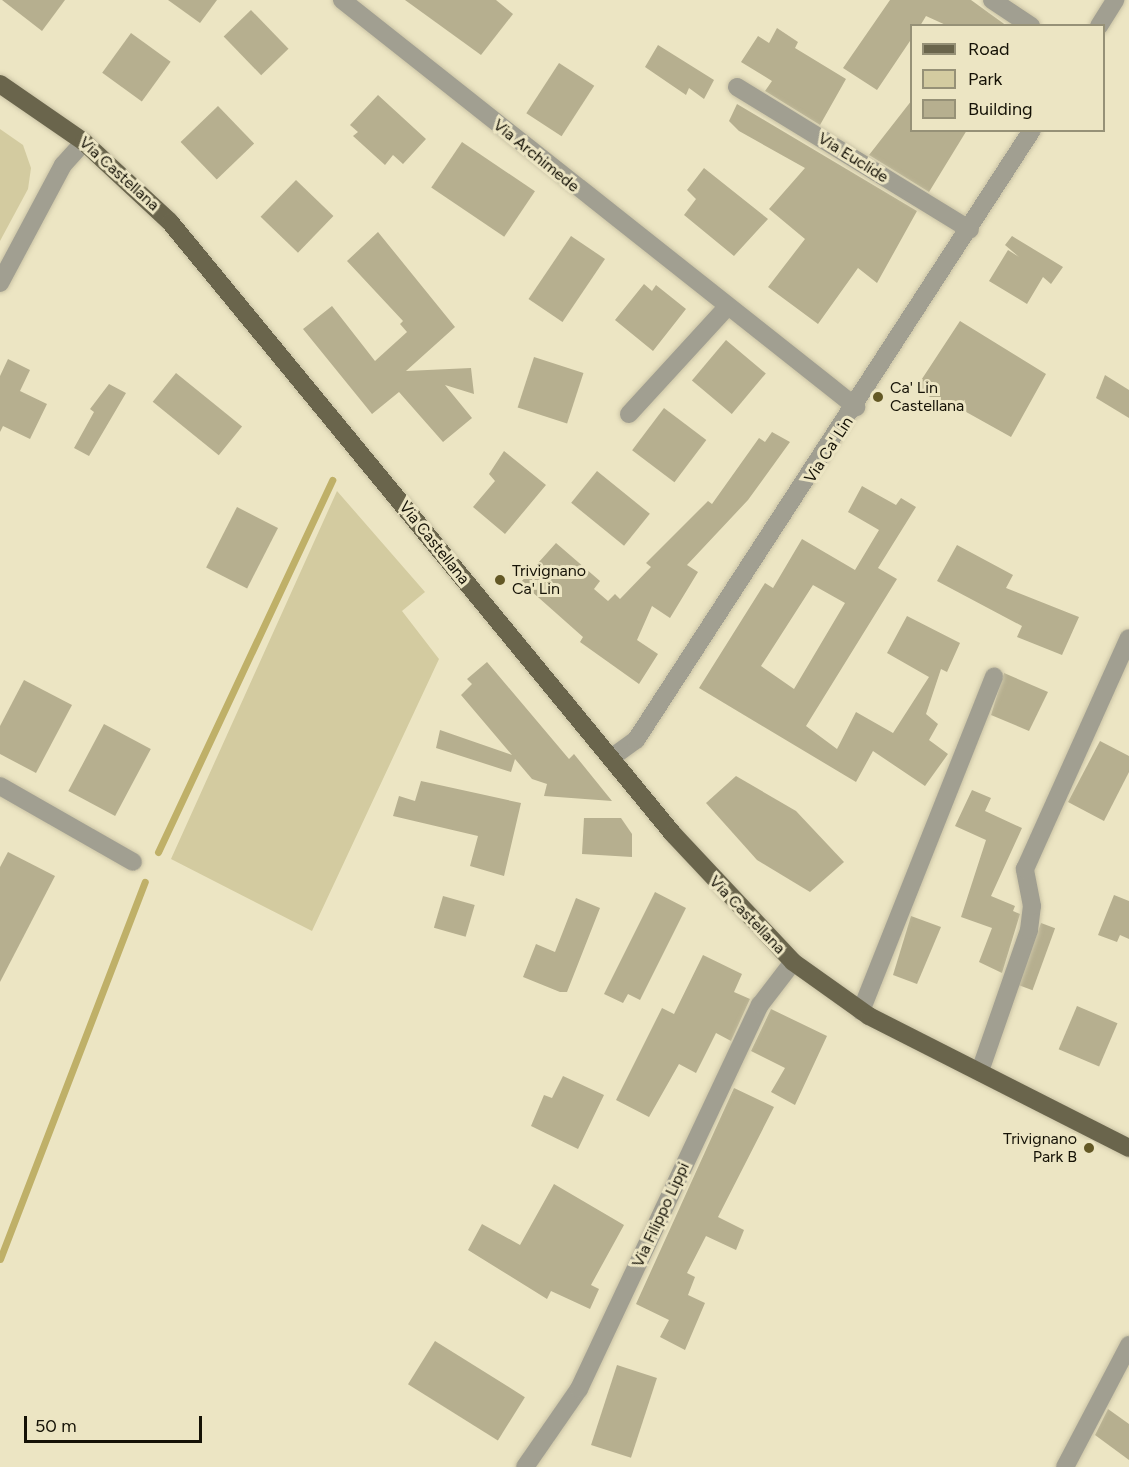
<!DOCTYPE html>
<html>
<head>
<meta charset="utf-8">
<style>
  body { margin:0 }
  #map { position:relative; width:1129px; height:1467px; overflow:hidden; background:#ece5c3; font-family:Figtree,sans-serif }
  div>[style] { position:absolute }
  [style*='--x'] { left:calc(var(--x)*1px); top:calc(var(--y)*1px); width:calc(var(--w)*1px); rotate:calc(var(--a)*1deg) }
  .green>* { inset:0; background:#d3cba0 }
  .stream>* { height:7px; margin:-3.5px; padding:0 3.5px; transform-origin:3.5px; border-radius:3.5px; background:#bfb068 }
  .building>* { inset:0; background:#b6af8f; transform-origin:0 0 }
  .roads { filter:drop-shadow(0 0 2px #cac3a5) drop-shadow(0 0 2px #cac3a5) }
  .minor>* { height:18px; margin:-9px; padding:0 9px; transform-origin:9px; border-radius:9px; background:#a19f91 }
  .major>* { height:18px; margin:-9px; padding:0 9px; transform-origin:9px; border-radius:9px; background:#6a654c }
  .dots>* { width:16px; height:16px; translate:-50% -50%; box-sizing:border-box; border:3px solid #ece5c3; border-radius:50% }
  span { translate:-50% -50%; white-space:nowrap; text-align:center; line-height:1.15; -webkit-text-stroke:6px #ece5c3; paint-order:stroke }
  .street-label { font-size:16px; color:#151206 }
  .poi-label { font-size:16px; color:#151206 }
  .left { translate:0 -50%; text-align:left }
  .right { translate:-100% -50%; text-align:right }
  .legend { position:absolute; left:910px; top:24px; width:195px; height:108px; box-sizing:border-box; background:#ece5c3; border:2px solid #969177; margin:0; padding:8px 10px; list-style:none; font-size:18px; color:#151206 }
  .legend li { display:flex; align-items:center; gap:12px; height:30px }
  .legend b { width:30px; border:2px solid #969177 }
  .scale { position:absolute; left:24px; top:1416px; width:178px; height:27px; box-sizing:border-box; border:3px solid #151206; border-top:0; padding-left:8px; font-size:18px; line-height:21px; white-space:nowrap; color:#151206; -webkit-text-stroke:4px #ece5c3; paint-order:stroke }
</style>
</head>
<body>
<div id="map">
  <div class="green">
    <i style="clip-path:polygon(0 129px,23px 145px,31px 168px,28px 189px,0 241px)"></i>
    <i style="clip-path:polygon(337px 491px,425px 592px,402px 611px,439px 659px,312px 931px,171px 859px)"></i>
  </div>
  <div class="stream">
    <i style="--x:158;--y:852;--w:411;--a:-64.9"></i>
    <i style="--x:0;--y:1259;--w:404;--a:-69"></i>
  </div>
  <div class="building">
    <i style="clip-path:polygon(2px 0,65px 0,42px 31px)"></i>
    <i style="clip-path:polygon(168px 0,217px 0,200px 23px)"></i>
    <i style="clip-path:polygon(405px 0,496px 0,513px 14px,481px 55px)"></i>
    <i style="clip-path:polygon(890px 0,971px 0,1007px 26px,948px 26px,926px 16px,920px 26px,912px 26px,912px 38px,877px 90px,843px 68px)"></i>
    <i style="left:251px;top:10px;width:54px;height:38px;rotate:46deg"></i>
    <i style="clip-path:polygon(777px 28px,798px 42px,795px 48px,846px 79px,820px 125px,765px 91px,772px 81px,741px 62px,758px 36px,769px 43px)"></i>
    <i style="left:131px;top:33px;width:49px;height:49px;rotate:36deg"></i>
    <i style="clip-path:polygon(658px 45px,714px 80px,704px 99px,689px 88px,686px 95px,645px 67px)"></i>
    <i style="left:559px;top:63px;width:42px;height:60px;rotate:33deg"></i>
    <i style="clip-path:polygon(378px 95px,426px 139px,403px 164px,393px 155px,385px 165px,353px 136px,358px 132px,350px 125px)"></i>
    <i style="clip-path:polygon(912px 100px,912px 130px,967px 130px,929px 192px,869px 155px)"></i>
    <i style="clip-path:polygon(737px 104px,917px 211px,877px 283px,858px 268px,818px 324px,768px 287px,805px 239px,769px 209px,805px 168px,739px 131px,729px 121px)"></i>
    <i style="left:218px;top:106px;width:52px;height:52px;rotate:46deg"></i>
    <i style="left:462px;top:142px;width:88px;height:55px;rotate:34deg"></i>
    <i style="clip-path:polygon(704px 168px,768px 219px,734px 256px,684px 215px,696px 199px,687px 190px)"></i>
    <i style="left:296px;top:180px;width:52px;height:51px;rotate:44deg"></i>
    <i style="clip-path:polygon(378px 232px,455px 327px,406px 371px,471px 368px,474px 394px,445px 385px,472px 418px,443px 442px,399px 392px,372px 414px,303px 329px,332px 306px,375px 361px,407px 332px,400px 324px,403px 321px,347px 261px)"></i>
    <i style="left:571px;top:236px;width:41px;height:76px;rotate:34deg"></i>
    <i style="clip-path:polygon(1012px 236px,1063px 267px,1051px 284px,1043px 277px,1027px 304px,989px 281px,1008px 250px,1019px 257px,1005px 245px)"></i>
    <i style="clip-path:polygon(644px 284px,652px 291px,656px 285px,686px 309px,653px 351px,615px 320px)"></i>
    <i style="clip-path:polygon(960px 321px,1046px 374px,1011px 437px,959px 408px,955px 413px,916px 388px)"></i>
    <i style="left:726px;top:340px;width:52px;height:53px;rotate:40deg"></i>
    <i style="left:534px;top:357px;width:52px;height:53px;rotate:18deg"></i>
    <i style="clip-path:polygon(8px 359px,30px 370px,20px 391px,47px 404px,30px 439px,3px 426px,0 432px,0 376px)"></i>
    <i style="left:176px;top:373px;width:85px;height:37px;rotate:39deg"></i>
    <i style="clip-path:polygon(1105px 375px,1129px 390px,1129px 418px,1096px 398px)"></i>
    <i style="clip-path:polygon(109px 384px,126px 393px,89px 456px,74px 448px,94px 412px,90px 409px)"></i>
    <i style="left:664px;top:408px;width:53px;height:53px;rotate:37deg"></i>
    <i style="clip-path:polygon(772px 432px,790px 442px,748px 500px,687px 565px,698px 572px,670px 618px,652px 606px,637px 640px,658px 654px,639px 684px,580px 642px,583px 637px,521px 582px,556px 543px,600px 581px,594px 589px,608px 601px,615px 594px,620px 599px,651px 567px,646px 563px,708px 501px,712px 504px,759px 438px,765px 442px)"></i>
    <i style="clip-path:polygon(504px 451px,546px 485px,505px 534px,473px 507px,495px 481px,489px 474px)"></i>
    <i style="left:597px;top:471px;width:68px;height:41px;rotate:39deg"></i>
    <i style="clip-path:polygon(evenodd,862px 486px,896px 505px,901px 498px,916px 507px,878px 568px,897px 579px,806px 726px,837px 749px,856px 712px,893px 733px,929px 677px,887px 653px,907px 616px,960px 643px,947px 672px,941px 669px,926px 714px,938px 724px,929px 740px,948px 754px,925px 786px,873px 751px,856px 782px,699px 688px,765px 583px,773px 588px,802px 539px,855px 570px,879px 530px,848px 512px,862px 486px,813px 585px,845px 603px,794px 689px,761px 666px,813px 585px)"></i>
    <i style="left:237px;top:507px;width:46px;height:68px;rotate:27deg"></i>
    <i style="clip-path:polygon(957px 545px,1013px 575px,1006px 588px,1079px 617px,1062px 655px,1017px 637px,1022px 626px,937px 581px)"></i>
    <i style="clip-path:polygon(487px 662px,569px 759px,574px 754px,612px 801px,544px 796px,547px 784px,532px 779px,515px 759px,511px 772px,436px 748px,440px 730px,512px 755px,461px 695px,472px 684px,467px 679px)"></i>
    <i style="clip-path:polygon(1004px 673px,1048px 692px,1029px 731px,991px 715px)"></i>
    <i style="clip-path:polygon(24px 680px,72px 705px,36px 773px,0 754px,0 726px)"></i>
    <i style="left:104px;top:724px;width:53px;height:76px;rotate:28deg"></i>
    <i style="clip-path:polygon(1100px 741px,1129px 756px,1129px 772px,1104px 821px,1068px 802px)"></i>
    <i style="clip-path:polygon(736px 776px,796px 811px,844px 862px,810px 892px,757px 860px,706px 803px)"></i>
    <i style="clip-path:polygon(421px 781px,521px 803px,504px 876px,470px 866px,478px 836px,393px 816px,399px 796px,415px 801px)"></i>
    <i style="clip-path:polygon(972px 790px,991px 798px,985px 811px,1022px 828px,991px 896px,1015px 906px,1013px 911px,1020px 914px,1002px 973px,979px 962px,992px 928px,961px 917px,986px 840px,955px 826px)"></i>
    <i style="clip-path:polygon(584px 818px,621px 818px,632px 834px,632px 857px,582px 854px)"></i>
    <i style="clip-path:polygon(8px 852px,55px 876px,0 982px,0 867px)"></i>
    <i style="clip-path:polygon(655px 892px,686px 908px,640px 1000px,628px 994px,623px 1003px,604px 994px)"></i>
    <i style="clip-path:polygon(1114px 895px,1129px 901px,1129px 939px,1120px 935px,1117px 942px,1098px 935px)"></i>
    <i style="left:443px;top:896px;width:33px;height:33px;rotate:16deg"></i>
    <i style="clip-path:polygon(576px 898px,600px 908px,567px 992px,560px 992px,523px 977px,536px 944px,555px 952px)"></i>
    <i style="clip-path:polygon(911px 916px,941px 927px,917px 984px,893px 975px)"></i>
    <i style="left:1041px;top:923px;width:15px;height:66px;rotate:20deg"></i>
    <i style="clip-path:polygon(703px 955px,742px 974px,734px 992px,750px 999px,731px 1041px,716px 1033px,696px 1073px,679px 1064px,649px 1117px,616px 1100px,662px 1008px,674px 1014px)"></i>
    <i style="left:1077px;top:1006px;width:44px;height:47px;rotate:23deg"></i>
    <i style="clip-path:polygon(771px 1009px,827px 1036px,795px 1105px,771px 1092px,785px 1068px,751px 1051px)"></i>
    <i style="clip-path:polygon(563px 1076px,604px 1095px,578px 1149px,531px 1126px,544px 1095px,552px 1098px)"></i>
    <i style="clip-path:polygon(734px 1088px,774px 1107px,718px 1217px,744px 1230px,736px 1250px,706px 1236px,687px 1273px,695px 1277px,688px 1295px,705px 1303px,685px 1350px,660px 1337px,669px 1320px,636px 1304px)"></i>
    <i style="clip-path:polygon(554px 1184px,624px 1225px,591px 1285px,599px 1289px,590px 1309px,551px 1291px,547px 1299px,468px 1250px,482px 1224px,520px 1245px)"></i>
    <i style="left:435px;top:1341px;width:106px;height:51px;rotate:32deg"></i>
    <i style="left:617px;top:1365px;width:42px;height:84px;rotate:18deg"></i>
    <i style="clip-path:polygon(1108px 1409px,1129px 1424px,1129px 1460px,1095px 1435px)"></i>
  </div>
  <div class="roads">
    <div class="minor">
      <i style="--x:342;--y:0;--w:656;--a:38.37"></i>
      <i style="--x:992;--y:0;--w:47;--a:33.7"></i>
      <i style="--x:1099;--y:26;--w:31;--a:-58"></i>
      <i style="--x:737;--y:87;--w:273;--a:31.5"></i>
      <i style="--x:0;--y:283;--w:134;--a:-61.9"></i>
      <i style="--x:63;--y:165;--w:31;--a:-48"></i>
      <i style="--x:629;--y:414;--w:144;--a:-47.5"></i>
      <i style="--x:611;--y:758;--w:31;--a:-36"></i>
      <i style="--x:636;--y:740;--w:727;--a:-57.01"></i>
      <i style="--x:0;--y:786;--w:153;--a:29.7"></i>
      <i style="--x:861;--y:1011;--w:360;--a:-68.3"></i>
      <i style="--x:980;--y:1071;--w:149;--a:-70.8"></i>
      <i style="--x:1029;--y:930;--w:24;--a:-83"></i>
      <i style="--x:1032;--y:906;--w:38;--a:-101"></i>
      <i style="--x:1025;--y:869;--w:253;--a:-65.8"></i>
      <i style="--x:525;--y:1467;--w:95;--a:-55.3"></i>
      <i style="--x:579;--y:1389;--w:425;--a:-64.8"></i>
      <i style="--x:760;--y:1005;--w:54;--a:-52.5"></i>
      <i style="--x:1065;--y:1467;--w:138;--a:-62.3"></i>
    </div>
    <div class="major">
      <i style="--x:0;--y:84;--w:102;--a:34.6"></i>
      <i style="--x:84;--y:142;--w:117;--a:42.9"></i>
      <i style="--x:170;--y:222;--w:792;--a:50.58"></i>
      <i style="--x:673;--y:834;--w:175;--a:46.8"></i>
      <i style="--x:793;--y:962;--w:93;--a:35.4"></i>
      <i style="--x:869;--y:1016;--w:292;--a:26.9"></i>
    </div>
  </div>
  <div class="dots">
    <i style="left:878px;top:397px;background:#635825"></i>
    <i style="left:500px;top:580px;background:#635825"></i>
    <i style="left:1089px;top:1148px;background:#635825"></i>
  </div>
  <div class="street-label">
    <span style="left:536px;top:156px;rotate:39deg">Via Archimede</span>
    <span style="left:853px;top:158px;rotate:32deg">Via Euclide</span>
    <span style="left:119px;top:174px;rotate:42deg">Via Castellana</span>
    <span style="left:829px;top:450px;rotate:-57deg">Via Ca' Lin</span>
    <span style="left:434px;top:543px;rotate:51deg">Via Castellana</span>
    <span style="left:747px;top:915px;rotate:46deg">Via Castellana</span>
    <span style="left:661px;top:1215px;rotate:-65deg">Via Filippo Lippi</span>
  </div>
  <div class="poi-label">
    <span class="left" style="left:890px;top:397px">Ca' Lin<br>Castellana</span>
    <span class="left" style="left:512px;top:580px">Trivignano<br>Ca' Lin</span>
    <span class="right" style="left:1077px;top:1148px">Trivignano<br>Park B</span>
  </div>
  <ul class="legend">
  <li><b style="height:8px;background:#6a654c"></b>Road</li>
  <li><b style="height:16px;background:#d3cba0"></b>Park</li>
  <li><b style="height:16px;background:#b6af8f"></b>Building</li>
  </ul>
  <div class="scale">50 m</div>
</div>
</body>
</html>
